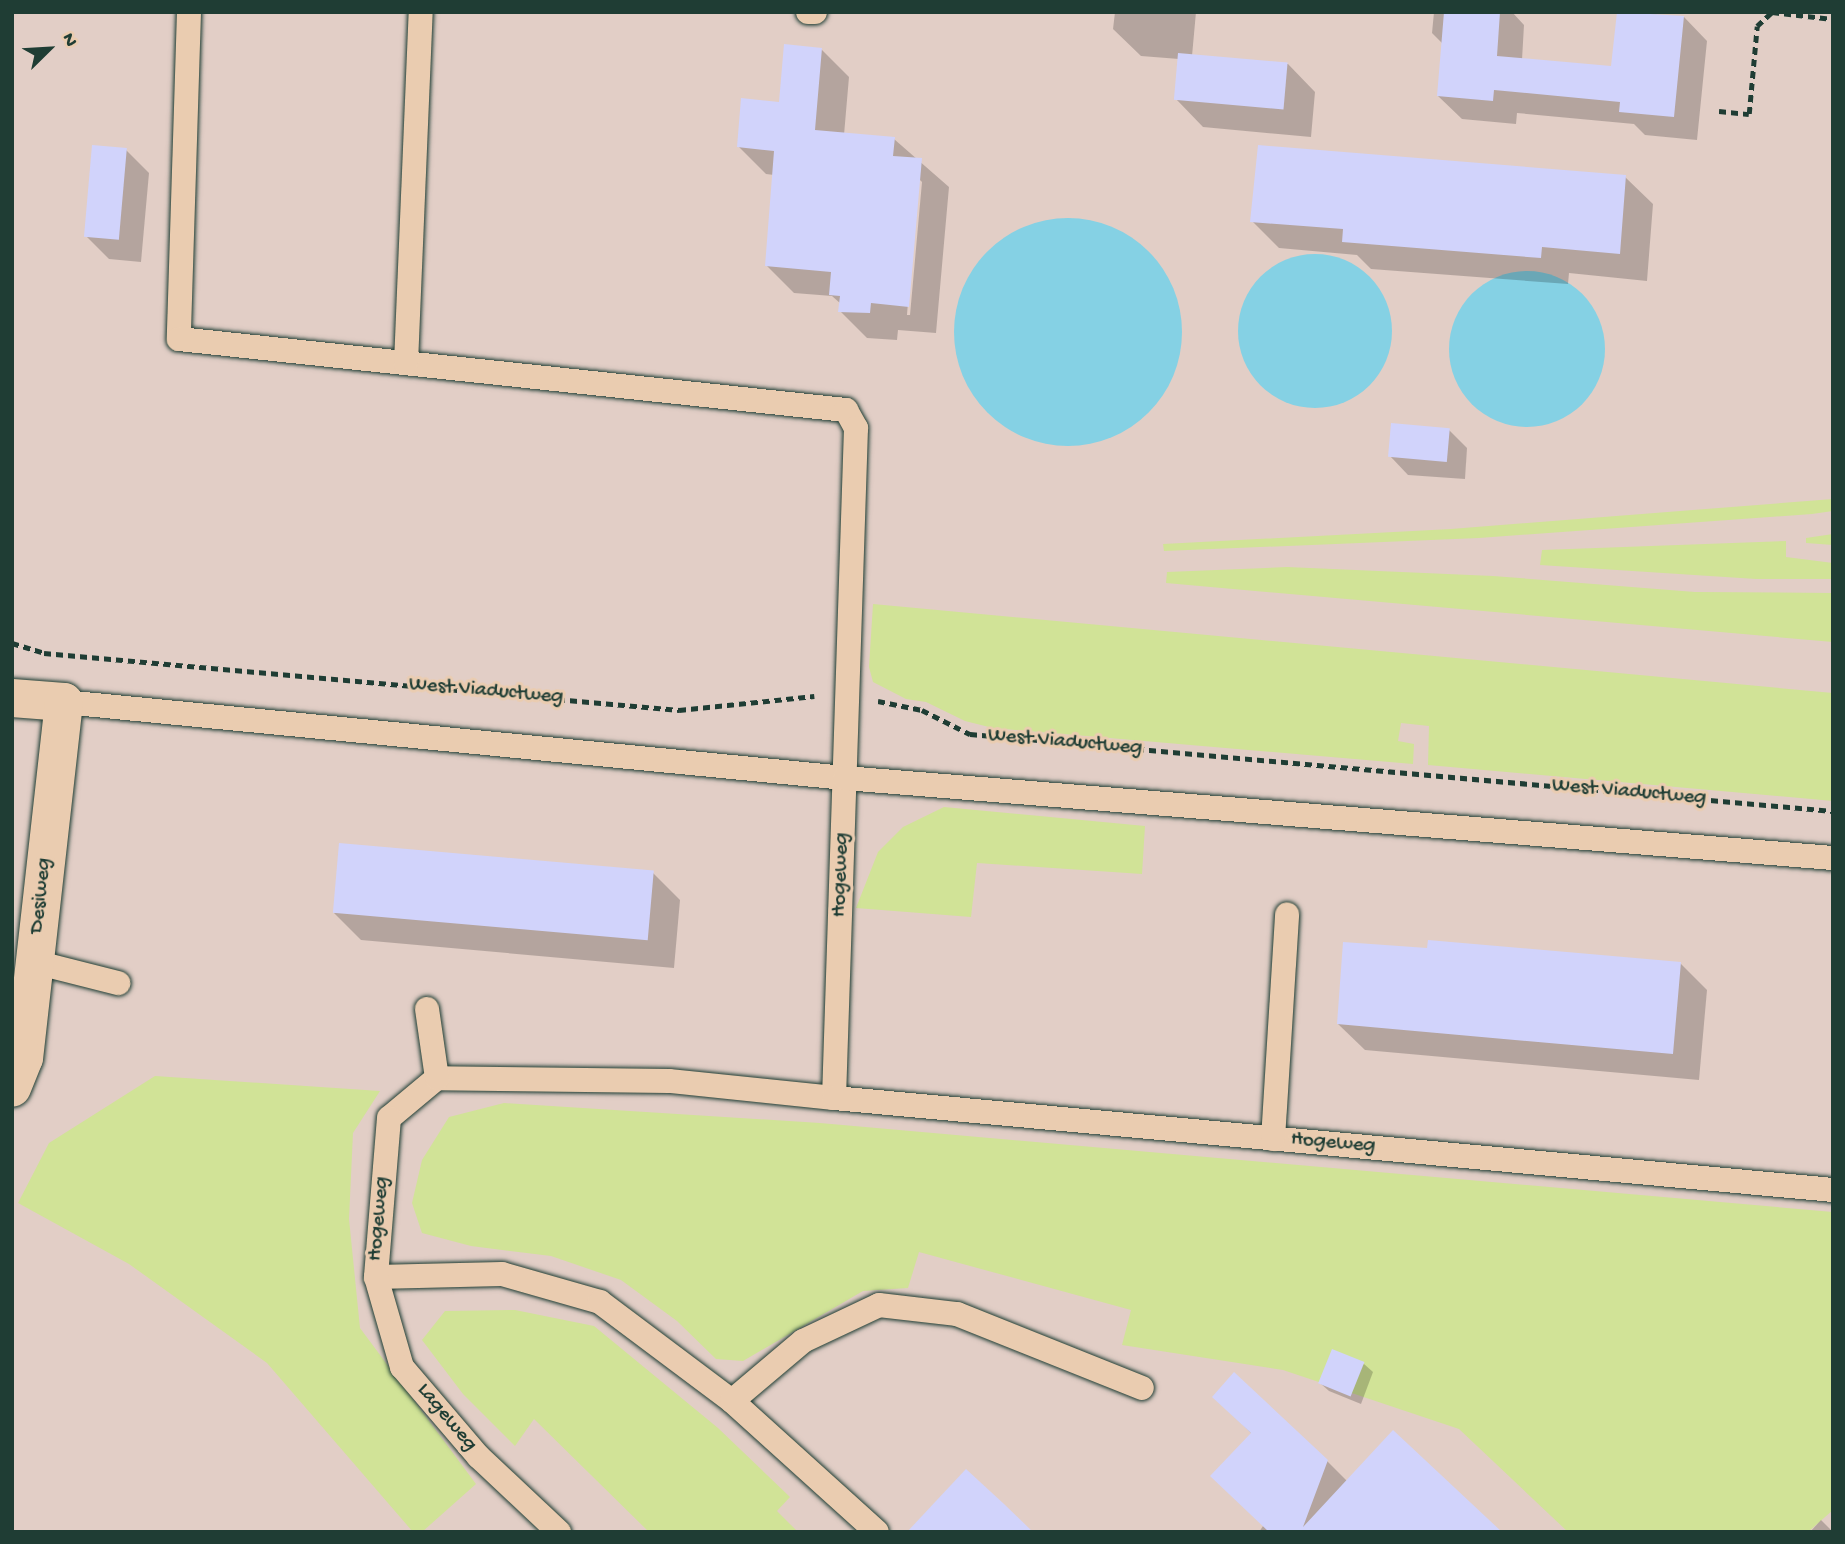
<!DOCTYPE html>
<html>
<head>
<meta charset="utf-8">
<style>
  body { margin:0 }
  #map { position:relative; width:1845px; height:1544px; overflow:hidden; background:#eaccb0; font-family:"Gochi Hand",sans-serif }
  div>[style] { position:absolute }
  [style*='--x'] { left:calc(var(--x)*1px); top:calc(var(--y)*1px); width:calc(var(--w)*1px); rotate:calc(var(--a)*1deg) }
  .built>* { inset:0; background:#e2cec6; transform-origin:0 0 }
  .green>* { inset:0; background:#d1e397 }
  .water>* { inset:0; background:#85d1e4 }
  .round { border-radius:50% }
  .shadow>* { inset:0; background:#0003 }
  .building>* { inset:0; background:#d1d3fb; transform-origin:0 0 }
  .path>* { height:4.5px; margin-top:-2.25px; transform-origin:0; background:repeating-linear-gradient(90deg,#1f3d34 0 7px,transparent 0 12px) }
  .roads { filter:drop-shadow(0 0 2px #1f3d34) drop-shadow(0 0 2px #1f3d34) }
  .lane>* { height:24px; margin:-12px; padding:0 12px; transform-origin:12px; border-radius:12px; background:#eaccb0 }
  .street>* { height:38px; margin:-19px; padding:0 19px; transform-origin:19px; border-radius:19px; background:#eaccb0 }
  span { translate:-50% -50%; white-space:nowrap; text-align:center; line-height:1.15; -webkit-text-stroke:6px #eaccb0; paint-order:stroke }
  .street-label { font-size:21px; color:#1f3d34 }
  .frame { position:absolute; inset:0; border:14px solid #1f3d34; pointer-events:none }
  .north { position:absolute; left:14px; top:14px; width:70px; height:70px; -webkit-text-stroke:5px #eaccb0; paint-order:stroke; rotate:66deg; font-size:19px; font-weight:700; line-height:28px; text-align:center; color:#1f3d34 }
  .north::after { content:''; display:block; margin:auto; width:24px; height:32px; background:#1f3d34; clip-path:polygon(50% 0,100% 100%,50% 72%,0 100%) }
</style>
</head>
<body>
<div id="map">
  <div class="built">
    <i style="left:12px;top:12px;width:1821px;height:1520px"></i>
  </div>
  <div class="green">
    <i style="clip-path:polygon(1833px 499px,1833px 511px,1812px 514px,1479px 538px,1164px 551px,1163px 544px,1451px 529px)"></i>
    <i style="clip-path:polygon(1833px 534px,1833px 545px,1806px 543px,1806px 538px)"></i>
    <i style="clip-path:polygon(1786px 541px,1786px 557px,1833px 563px,1833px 579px,1756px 579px,1540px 565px,1542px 550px)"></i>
    <i style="clip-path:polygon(1287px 567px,1493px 576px,1695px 592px,1833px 593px,1833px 642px,1166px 583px,1167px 572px)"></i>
    <i style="clip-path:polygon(873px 604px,1833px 693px,1833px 801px,1428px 765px,1429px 726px,1401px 723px,1398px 741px,1414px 744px,1413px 764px,993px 728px,965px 721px,926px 702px,906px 699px,873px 682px,869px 667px)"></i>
    <i style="clip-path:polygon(944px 807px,1145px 826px,1142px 874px,977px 863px,971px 917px,856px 908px,878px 852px,903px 827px)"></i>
    <i style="clip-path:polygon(155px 1076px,380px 1091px,353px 1133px,349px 1219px,360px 1328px,476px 1484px,422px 1532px,413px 1532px,267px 1363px,129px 1264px,18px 1203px,49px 1143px)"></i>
    <i style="clip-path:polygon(504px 1103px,820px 1123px,1833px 1212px,1833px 1510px,1808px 1532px,1568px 1532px,1459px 1429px,1283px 1370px,1122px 1345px,1131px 1310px,919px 1252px,908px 1288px,863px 1291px,743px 1361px,716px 1359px,677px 1321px,621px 1280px,551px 1256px,471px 1246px,422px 1233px,412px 1203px,422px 1160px,449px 1117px)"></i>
    <i style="clip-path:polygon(515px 1310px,594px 1326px,718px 1428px,790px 1497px,777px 1511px,798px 1532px,649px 1532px,534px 1419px,515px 1446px,463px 1394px,422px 1340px,445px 1311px)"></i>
  </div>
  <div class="water">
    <i class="round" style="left:954px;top:218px;width:228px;height:228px"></i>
    <i class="round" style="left:1238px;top:254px;width:154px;height:154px"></i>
    <i class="round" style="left:1449px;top:271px;width:156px;height:156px"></i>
  </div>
  <div class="shadow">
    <i style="clip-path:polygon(1115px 12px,1196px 12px,1192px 56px,1288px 64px,1315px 92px,1311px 137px,1203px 127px,1176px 99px,1179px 59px,1141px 56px,1113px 29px)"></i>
    <i style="clip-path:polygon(1434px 12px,1512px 12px,1524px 25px,1522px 60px,1613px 68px,1618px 12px,1684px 17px,1707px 41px,1697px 140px,1645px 135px,1634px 124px,1517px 113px,1516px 124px,1462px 119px,1438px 96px,1443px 44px,1432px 33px)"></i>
    <i style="clip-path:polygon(evenodd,821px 49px,849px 77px,844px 135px,894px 139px,949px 187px,936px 333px,898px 330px,897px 340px,867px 338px,840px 311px,841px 304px,832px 296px,794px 293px,766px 265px,774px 175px,766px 174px,739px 147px,780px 104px,821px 49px,918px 178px,922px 182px,910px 315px,907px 315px,918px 178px)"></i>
    <i style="clip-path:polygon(126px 150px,149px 173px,141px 262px,109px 259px,86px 236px)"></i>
    <i style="clip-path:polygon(1625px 177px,1653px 204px,1647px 281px,1569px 273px,1568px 284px,1371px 269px,1357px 255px,1279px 248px,1252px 221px)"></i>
    <i style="clip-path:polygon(1449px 430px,1467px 448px,1465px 479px,1408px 475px,1390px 456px)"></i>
    <i style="clip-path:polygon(653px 873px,680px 900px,674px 968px,361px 940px,334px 913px)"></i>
    <i style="clip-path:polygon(1680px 963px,1707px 990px,1699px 1080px,1365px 1050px,1338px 1024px)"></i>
    <i style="clip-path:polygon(1364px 1364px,1373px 1372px,1361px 1404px,1329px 1391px,1320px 1383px)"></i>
    <i style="clip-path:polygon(1214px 1397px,1327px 1461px,1348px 1482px,1500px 1532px,1259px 1532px,1263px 1526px,1252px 1434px)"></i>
    <i style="clip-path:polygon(1821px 1520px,1833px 1532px,1810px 1532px)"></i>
  </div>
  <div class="building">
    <i style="clip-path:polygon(1444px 12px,1500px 12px,1497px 56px,1611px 66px,1617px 12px,1684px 16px,1674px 117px,1619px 112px,1620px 102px,1494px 90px,1493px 101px,1437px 96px)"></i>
    <i style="clip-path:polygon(784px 44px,822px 48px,815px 130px,895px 137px,893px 156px,922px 158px,909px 307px,871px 303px,870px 313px,838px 312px,840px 296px,829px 295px,831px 272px,765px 266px,774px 151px,737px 147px,741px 98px,779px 102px)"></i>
    <i style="left:1178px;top:53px;width:110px;height:47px;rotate:5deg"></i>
    <i style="left:92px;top:145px;width:35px;height:92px;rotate:5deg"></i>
    <i style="clip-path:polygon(1258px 145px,1626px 175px,1620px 254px,1542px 247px,1541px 258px,1342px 242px,1343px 229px,1250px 222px)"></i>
    <i style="left:1391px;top:423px;width:59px;height:34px;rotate:5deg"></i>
    <i style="left:339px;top:843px;width:316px;height:70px;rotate:5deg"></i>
    <i style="clip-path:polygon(1428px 940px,1681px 962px,1673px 1054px,1337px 1024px,1343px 942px,1427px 948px)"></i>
    <i style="left:1332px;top:1349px;width:35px;height:37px;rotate:22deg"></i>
    <i style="clip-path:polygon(1234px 1372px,1328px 1460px,1303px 1527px,1393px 1430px,1502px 1532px,1269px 1532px,1210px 1476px,1251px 1433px,1212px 1397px)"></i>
    <i style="clip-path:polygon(966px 1469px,1004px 1504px,1033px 1532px,907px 1532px)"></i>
  </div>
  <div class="path">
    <i style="--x:1719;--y:111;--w:30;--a:6"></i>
    <i style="--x:1749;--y:114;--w:88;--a:-84.8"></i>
    <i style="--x:1757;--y:26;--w:21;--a:-43"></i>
    <i style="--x:1772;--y:12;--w:61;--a:6.5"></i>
    <i style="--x:12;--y:643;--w:34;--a:17"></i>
    <i style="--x:44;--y:653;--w:638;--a:5.13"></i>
    <i style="--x:679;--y:710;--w:136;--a:-5.9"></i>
    <i style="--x:878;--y:701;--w:45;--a:11.6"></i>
    <i style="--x:922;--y:710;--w:54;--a:26.6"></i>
    <i style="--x:970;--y:734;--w:866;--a:5.1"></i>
  </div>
  <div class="roads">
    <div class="lane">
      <i style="--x:189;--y:12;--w:327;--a:91.8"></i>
      <i style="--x:179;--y:339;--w:671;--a:6.08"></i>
      <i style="--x:846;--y:410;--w:21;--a:61"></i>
      <i style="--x:856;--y:428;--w:670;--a:91.88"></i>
      <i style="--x:834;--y:1098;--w:166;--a:-174.1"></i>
      <i style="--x:669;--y:1081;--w:232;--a:-179.3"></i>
      <i style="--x:437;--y:1078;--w:62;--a:140.2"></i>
      <i style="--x:389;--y:1118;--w:160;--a:94.7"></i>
      <i style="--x:376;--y:1277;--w:126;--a:-1.4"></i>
      <i style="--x:502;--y:1274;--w:102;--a:15.9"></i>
      <i style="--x:600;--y:1302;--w:165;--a:36.9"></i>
      <i style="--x:732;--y:1401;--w:195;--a:42.1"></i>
      <i style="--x:808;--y:12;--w:7;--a:0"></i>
      <i style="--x:406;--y:363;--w:351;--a:-87.6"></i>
      <i style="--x:64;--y:702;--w:785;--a:5.56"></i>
      <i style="--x:845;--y:778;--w:991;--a:4.63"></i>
      <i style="--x:35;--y:962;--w:86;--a:14.2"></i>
      <i style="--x:427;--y:1009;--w:70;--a:81.8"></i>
      <i style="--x:834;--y:1098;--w:1003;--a:5.26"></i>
      <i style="--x:1273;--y:1139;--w:225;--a:-86.4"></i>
      <i style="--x:376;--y:1277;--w:94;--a:73.9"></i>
      <i style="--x:402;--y:1367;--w:118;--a:49.5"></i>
      <i style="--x:479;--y:1457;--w:110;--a:43.2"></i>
      <i style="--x:732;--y:1401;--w:93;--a:-40.2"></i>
      <i style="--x:803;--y:1341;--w:84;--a:-25.3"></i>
      <i style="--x:879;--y:1305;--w:79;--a:6.6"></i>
      <i style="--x:957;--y:1314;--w:199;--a:21.8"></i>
    </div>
    <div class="street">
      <i style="--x:12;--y:698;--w:52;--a:4.4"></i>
      <i style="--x:64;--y:702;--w:358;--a:96.4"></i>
      <i style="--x:24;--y:1058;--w:32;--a:112"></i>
    </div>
  </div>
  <div class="street-label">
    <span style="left:486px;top:692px;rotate:5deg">West Viaductweg</span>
    <span style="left:1065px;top:743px;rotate:5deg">West Viaductweg</span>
    <span style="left:1629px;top:793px;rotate:5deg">West Viaductweg</span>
    <span style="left:842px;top:875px;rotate:-88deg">Hogeweg</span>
    <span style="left:42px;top:896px;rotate:-84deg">Desiweg</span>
    <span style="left:1333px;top:1144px;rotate:5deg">Hogeweg</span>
    <span style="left:380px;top:1219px;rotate:-85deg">Hogeweg</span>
    <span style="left:446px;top:1418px;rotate:50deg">Lageweg</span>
  </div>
  <div class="frame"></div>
  <div class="north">N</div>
</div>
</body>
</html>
